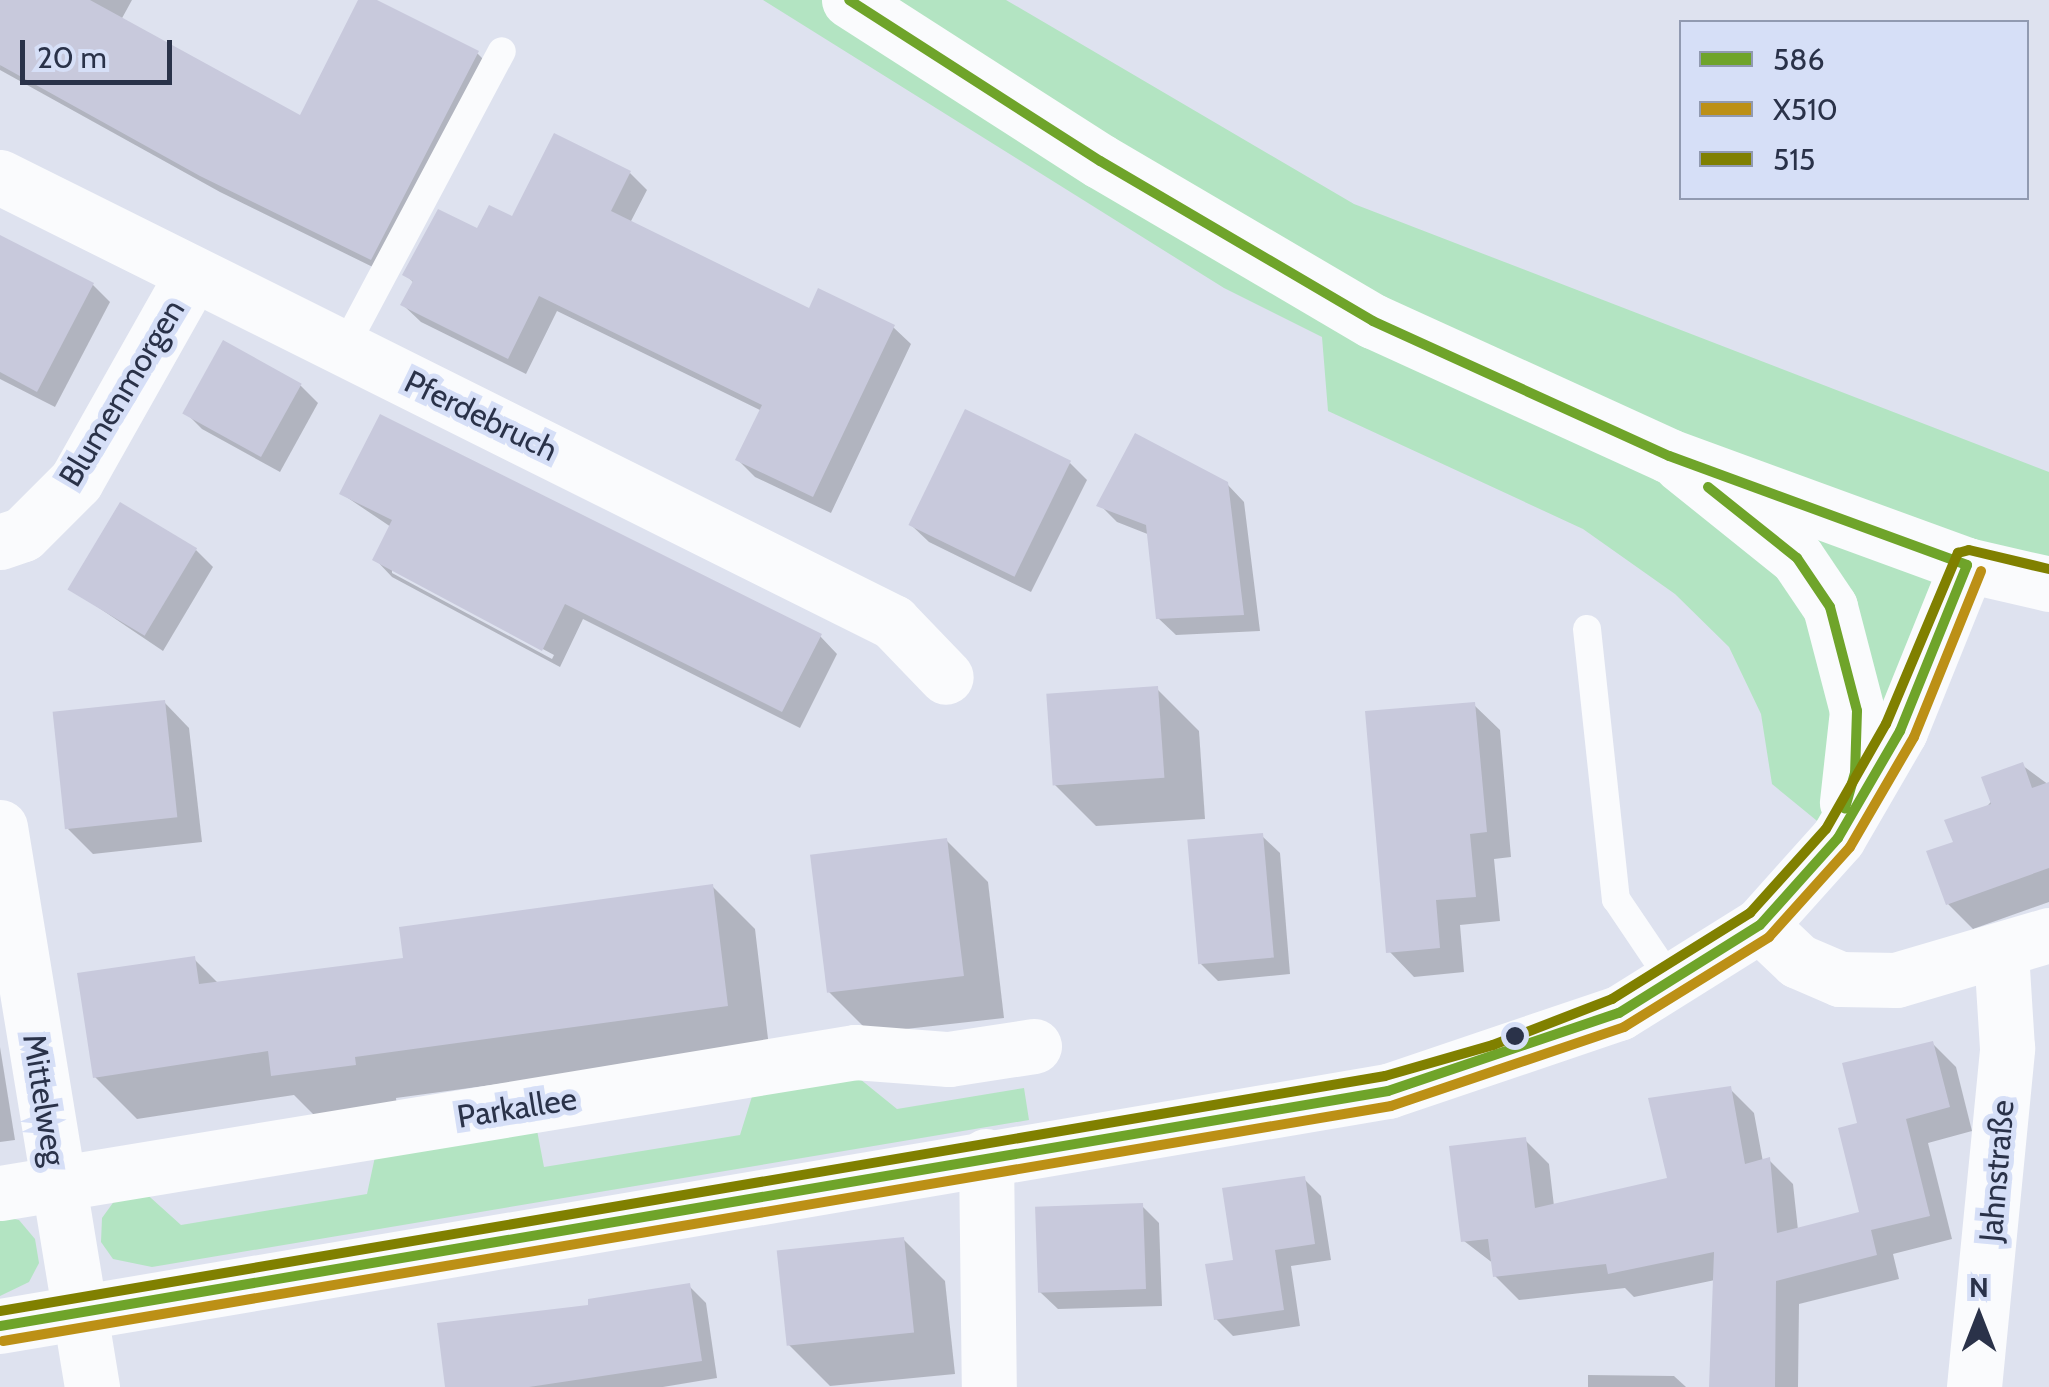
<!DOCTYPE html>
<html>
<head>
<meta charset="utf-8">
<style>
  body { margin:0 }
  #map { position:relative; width:2049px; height:1387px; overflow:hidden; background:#dee2ef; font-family:Cabin,sans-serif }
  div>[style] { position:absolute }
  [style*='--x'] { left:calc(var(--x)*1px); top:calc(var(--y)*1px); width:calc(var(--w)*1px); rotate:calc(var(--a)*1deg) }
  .green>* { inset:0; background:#b3e4c2 }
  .shadow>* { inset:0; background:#0003 }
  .building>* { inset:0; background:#c8c9dc; transform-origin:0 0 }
  .service>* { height:28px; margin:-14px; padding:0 14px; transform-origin:14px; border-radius:14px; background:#fafbfd }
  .minor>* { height:55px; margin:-27.5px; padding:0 27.5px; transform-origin:27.5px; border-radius:27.5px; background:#fafbfd }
  .tertiary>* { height:55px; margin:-27.5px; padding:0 27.5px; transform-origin:27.5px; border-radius:27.5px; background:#fafbfd }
  .secondary>* { height:55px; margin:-27.5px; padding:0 27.5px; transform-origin:27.5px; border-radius:27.5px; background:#fafbfd }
  .bus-1>* { height:10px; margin:-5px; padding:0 5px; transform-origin:5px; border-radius:5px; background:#6fa42a }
  .bus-2>* { height:10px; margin:-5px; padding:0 5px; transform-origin:5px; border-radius:5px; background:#bc9016 }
  .bus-3>* { height:10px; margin:-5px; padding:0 5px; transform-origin:5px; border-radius:5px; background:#808000 }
  .dots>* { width:28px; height:28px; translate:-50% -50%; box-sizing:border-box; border:5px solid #d6dff7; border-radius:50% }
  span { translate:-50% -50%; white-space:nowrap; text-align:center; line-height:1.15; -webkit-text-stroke:10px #d6dff7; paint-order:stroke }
  .street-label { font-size:32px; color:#2a3249 }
  .legend { position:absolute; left:1679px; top:20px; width:350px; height:180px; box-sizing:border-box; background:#d6dff7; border:2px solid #919ab1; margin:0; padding:12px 18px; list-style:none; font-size:30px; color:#2a3249 }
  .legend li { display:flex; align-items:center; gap:20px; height:50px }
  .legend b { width:50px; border:2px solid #919ab1 }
  .north { position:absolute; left:1929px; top:1267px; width:100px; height:100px; -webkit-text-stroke:8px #d6dff7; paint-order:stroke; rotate:0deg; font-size:28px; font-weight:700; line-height:40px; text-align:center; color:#2a3249 }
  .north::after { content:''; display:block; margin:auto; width:35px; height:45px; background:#2a3249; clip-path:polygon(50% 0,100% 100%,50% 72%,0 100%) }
  .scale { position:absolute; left:20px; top:40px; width:152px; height:45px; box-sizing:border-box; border:5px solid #2a3249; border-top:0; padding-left:12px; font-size:30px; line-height:35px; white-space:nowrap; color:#2a3249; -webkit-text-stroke:8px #d6dff7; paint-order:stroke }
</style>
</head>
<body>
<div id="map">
  <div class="green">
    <i style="clip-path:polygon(763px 0,1006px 0,1354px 204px,2049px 472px,2049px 584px,1967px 565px,1838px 838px,1772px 784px,1761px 714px,1729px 647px,1675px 594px,1583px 529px,1328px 411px,1322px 337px,1224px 288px)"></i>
    <i style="clip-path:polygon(855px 1075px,897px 1109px,1024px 1088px,1029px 1120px,152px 1267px,113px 1259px,101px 1242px,102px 1218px,115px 1200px,141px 1189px,181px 1225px,367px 1194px,376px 1152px,536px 1125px,544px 1167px,740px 1135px,754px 1090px)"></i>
    <i style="clip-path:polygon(0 1216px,19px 1220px,35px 1239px,39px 1263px,29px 1282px,0 1296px)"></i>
  </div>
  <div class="shadow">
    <i style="clip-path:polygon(1px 0,132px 0,121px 20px,301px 118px,360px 0,478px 54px,495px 71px,389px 275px,220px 192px,0 70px)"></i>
    <i style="clip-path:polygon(630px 173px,647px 190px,630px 223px,810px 311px,893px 327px,911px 344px,831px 513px,755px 477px,738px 460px,762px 411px,557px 311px,526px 374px,421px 322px,403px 305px,414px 283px,406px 275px,478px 232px)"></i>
    <i style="clip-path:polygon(0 238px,93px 285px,110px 302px,55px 407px,0 379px)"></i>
    <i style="clip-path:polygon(224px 343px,301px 386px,318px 403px,280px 472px,202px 429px,185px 412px)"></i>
    <i style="clip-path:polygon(1070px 463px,1087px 480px,1031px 592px,929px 542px,911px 525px)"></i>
    <i style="clip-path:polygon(1227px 484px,1244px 502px,1260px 631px,1176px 635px,1158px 618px,1150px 535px,1117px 522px,1100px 505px)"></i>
    <i style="clip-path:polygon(evenodd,342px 494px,820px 636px,837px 654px,800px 728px,583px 619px,560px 667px,392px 577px,375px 559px,391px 527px,342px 494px,392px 568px,554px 655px,552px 659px,392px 573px,392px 568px)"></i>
    <i style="clip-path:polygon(196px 550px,213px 567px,163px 651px,71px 589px)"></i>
    <i style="clip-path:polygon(1157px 689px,1199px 731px,1205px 819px,1096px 826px,1054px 784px)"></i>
    <i style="clip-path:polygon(164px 702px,189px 728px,202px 842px,93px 854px,68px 829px)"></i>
    <i style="clip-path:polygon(1474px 705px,1500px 730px,1511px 857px,1494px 859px,1500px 921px,1460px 925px,1464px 972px,1414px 977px,1389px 951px)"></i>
    <i style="clip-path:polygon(2022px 765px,2049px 785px,2049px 902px,1973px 929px,1948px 904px,1956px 843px)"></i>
    <i style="clip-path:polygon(1262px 836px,1280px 853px,1290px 974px,1218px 981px,1200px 963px)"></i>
    <i style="clip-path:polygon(946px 840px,988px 882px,1004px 1018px,870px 1033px,828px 991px)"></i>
    <i style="clip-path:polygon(713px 887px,755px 929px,769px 1047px,396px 1098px,397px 1106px,316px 1117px,294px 1095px,137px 1119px,95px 1077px,194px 959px,219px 984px,406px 960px)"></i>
    <i style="clip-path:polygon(1932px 1043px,1956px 1067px,1972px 1131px,1928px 1143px,1952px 1239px,1893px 1254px,1899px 1279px,1799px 1304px,1798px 1387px,1712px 1387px,1715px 1280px,1634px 1297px,1625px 1288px,1519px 1300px,1495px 1276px,1494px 1264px,1464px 1241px,1525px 1140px,1549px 1164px,1554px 1206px,1670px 1180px,1730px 1089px,1754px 1113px,1763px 1162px,1769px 1160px,1793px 1184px,1798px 1230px,1862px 1214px,1860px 1124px)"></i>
    <i style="clip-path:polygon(0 1047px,15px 1140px,0 1142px)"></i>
    <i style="clip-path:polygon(1304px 1179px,1321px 1196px,1331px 1260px,1291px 1266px,1300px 1326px,1233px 1336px,1216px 1319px,1236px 1262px)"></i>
    <i style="clip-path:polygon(1142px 1206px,1159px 1223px,1162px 1306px,1058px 1309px,1040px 1292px)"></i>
    <i style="clip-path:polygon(903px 1239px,945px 1281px,955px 1374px,830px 1386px,788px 1344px)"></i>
    <i style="clip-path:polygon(689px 1286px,706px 1303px,717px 1378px,663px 1387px,447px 1387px,591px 1307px)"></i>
    <i style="clip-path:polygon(1588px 1375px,1674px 1376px,1686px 1387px,1588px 1387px)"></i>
  </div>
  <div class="building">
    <i style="clip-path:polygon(0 0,90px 0,300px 115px,358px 0,377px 0,479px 51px,371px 260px,200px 176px,0 65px)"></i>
    <i style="clip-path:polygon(554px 133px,631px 171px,611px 211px,809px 308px,818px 288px,895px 325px,813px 497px,735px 460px,762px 405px,539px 296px,508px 359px,400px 305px,413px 281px,402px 275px,438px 209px,477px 228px,489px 205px,512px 216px)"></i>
    <i style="clip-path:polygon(0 235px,94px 283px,37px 392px,0 372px)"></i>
    <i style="left:223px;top:340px;width:90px;height:84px;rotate:29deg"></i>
    <i style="left:965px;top:409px;width:118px;height:129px;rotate:26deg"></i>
    <i style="clip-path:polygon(380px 414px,822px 634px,782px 712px,565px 604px,542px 651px,372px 560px,392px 520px,339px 494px)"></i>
    <i style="clip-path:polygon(1135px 433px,1228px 482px,1244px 615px,1156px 619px,1146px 525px,1096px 506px)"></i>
    <i style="left:120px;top:502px;width:90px;height:102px;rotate:31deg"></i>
    <i style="left:1158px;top:686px;width:92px;height:112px;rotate:86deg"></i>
    <i style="left:165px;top:700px;width:118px;height:113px;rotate:84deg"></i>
    <i style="clip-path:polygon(1475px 702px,1487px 832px,1470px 834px,1476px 897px,1436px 900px,1440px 948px,1386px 953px,1365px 711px)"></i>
    <i style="clip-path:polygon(2023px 762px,2032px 788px,2049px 782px,2049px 868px,1946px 905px,1926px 851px,1953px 842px,1944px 820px,1991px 804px,1981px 777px)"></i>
    <i style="left:1263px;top:833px;width:125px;height:76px;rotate:85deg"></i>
    <i style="left:947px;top:838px;width:139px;height:138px;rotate:83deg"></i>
    <i style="clip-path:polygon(713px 884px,728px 1006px,355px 1057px,356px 1065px,271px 1076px,268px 1051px,93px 1078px,77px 973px,195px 956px,199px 984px,403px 958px,399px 927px)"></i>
    <i style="clip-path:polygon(1933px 1041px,1950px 1107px,1906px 1119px,1930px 1216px,1871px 1230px,1877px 1255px,1776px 1281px,1775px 1387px,1709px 1387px,1714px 1252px,1608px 1274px,1606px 1264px,1493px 1277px,1488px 1239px,1461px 1242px,1449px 1146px,1526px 1137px,1535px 1208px,1667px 1178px,1648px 1098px,1731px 1086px,1745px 1164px,1770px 1157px,1777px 1233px,1859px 1212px,1838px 1128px,1857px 1123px,1842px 1063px)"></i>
    <i style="clip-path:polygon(1305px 1176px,1315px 1244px,1275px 1250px,1284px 1310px,1214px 1320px,1205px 1264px,1233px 1260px,1222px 1188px)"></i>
    <i style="left:1143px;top:1203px;width:86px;height:108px;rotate:88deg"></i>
    <i style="left:904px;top:1237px;width:96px;height:128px;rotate:84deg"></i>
    <i style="clip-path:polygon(690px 1283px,702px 1361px,529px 1387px,445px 1387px,437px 1323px,588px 1305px,588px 1299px)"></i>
  </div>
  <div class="service">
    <i style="--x:344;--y:348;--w:336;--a:-62"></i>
    <i style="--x:1587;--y:629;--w:272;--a:83.9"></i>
    <i style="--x:1616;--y:899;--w:100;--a:56"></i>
  </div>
  <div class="minor">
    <i style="--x:0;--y:177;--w:998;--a:26.49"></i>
    <i style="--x:893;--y:622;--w:76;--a:46.1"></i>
    <i style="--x:0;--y:542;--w:24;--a:-19"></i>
    <i style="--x:23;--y:534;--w:75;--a:-45"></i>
    <i style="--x:76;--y:481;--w:236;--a:-60.6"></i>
    <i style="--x:0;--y:827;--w:568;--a:80.67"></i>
    <i style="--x:1760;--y:925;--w:52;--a:43.5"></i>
    <i style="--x:1798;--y:961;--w:46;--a:23.2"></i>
    <i style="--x:1840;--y:979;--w:56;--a:1"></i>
    <i style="--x:1896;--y:980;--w:159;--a:-16.4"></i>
    <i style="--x:986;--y:1156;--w:231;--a:89.3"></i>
    <i style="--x:0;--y:1193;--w:867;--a:-9.36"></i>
    <i style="--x:855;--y:1052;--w:94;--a:4.3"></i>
    <i style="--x:949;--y:1059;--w:86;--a:-8.7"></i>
    <i style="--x:1974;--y:1387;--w:341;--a:-84.4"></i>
    <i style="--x:2007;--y:1048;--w:95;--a:-93.6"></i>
  </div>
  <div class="tertiary">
    <i style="--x:1680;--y:464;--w:150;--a:38.8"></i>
    <i style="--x:1797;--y:558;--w:59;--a:56"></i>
    <i style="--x:1830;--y:607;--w:107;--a:75.4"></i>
    <i style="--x:1857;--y:711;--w:92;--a:96.3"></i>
    <i style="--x:0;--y:1326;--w:1408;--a:-9.61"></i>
    <i style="--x:1388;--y:1091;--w:244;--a:-18.7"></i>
    <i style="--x:1619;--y:1013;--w:166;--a:-32"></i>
    <i style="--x:1760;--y:925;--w:117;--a:-48.1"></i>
    <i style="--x:1838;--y:838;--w:124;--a:-59.9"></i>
    <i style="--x:1900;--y:731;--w:179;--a:-68"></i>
  </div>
  <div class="secondary">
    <i style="--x:849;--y:0;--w:298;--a:32.7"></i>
    <i style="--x:1100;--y:161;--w:316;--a:30.4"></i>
    <i style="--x:1373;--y:321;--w:325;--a:24.5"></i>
    <i style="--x:1669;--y:456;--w:317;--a:20.1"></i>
    <i style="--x:1967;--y:565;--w:84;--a:13"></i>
  </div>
  <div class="bus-1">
    <i style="--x:1708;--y:487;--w:114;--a:38.6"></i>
    <i style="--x:1797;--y:558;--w:59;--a:56"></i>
    <i style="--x:1830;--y:607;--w:107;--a:75.4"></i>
    <i style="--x:1857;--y:711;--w:62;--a:91.8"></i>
    <i style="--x:1855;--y:773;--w:37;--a:106"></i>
    <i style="--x:0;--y:1326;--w:1408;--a:-9.61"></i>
    <i style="--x:1388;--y:1091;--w:244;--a:-18.7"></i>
    <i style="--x:1619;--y:1013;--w:166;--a:-32"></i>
    <i style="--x:1760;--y:925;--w:117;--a:-48.1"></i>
    <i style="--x:1838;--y:838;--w:124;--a:-59.9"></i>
    <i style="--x:1900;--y:731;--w:179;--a:-68"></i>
    <i style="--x:1967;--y:565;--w:317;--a:-159.9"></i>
    <i style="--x:1669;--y:456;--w:325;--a:-155.5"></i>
    <i style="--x:1373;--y:321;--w:316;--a:-149.6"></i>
    <i style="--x:1100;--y:161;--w:298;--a:-147.3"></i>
  </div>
  <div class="bus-2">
    <i style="--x:3;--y:1341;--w:1408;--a:-9.61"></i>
    <i style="--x:1391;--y:1106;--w:246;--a:-18.7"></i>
    <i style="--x:1624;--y:1027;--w:171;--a:-31.8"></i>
    <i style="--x:1769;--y:937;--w:121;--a:-48"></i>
    <i style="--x:1850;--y:847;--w:127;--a:-59.8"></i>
    <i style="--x:1914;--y:737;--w:179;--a:-68"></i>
  </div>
  <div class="bus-3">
    <i style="--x:0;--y:1311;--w:1405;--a:-9.63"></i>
    <i style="--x:1385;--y:1076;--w:112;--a:-16"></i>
    <i style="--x:1493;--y:1045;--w:128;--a:-21.1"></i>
    <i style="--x:1612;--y:999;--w:163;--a:-31.9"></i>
    <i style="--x:1750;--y:913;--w:113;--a:-47.9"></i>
    <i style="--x:1826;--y:829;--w:121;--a:-60.3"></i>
    <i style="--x:1886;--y:724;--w:186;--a:-67.2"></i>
    <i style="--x:1958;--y:553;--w:11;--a:-15"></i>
    <i style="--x:1969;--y:550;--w:82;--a:13.4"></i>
  </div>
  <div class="dots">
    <i style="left:1515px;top:1036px;background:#2a3249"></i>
  </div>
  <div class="street-label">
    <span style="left:122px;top:393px;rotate:-59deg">Blumenmorgen</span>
    <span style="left:481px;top:416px;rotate:26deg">Pferdebruch</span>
    <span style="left:44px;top:1100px;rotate:81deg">Mittelweg</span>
    <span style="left:517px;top:1108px;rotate:-9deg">Parkallee</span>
    <span style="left:1997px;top:1171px;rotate:-85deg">Jahnstraße</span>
  </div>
  <ul class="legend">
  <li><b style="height:12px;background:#6fa42a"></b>586</li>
  <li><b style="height:12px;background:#bc9016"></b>X510</li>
  <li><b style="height:12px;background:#808000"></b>515</li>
  </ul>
  <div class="north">N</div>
  <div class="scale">20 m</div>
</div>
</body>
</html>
